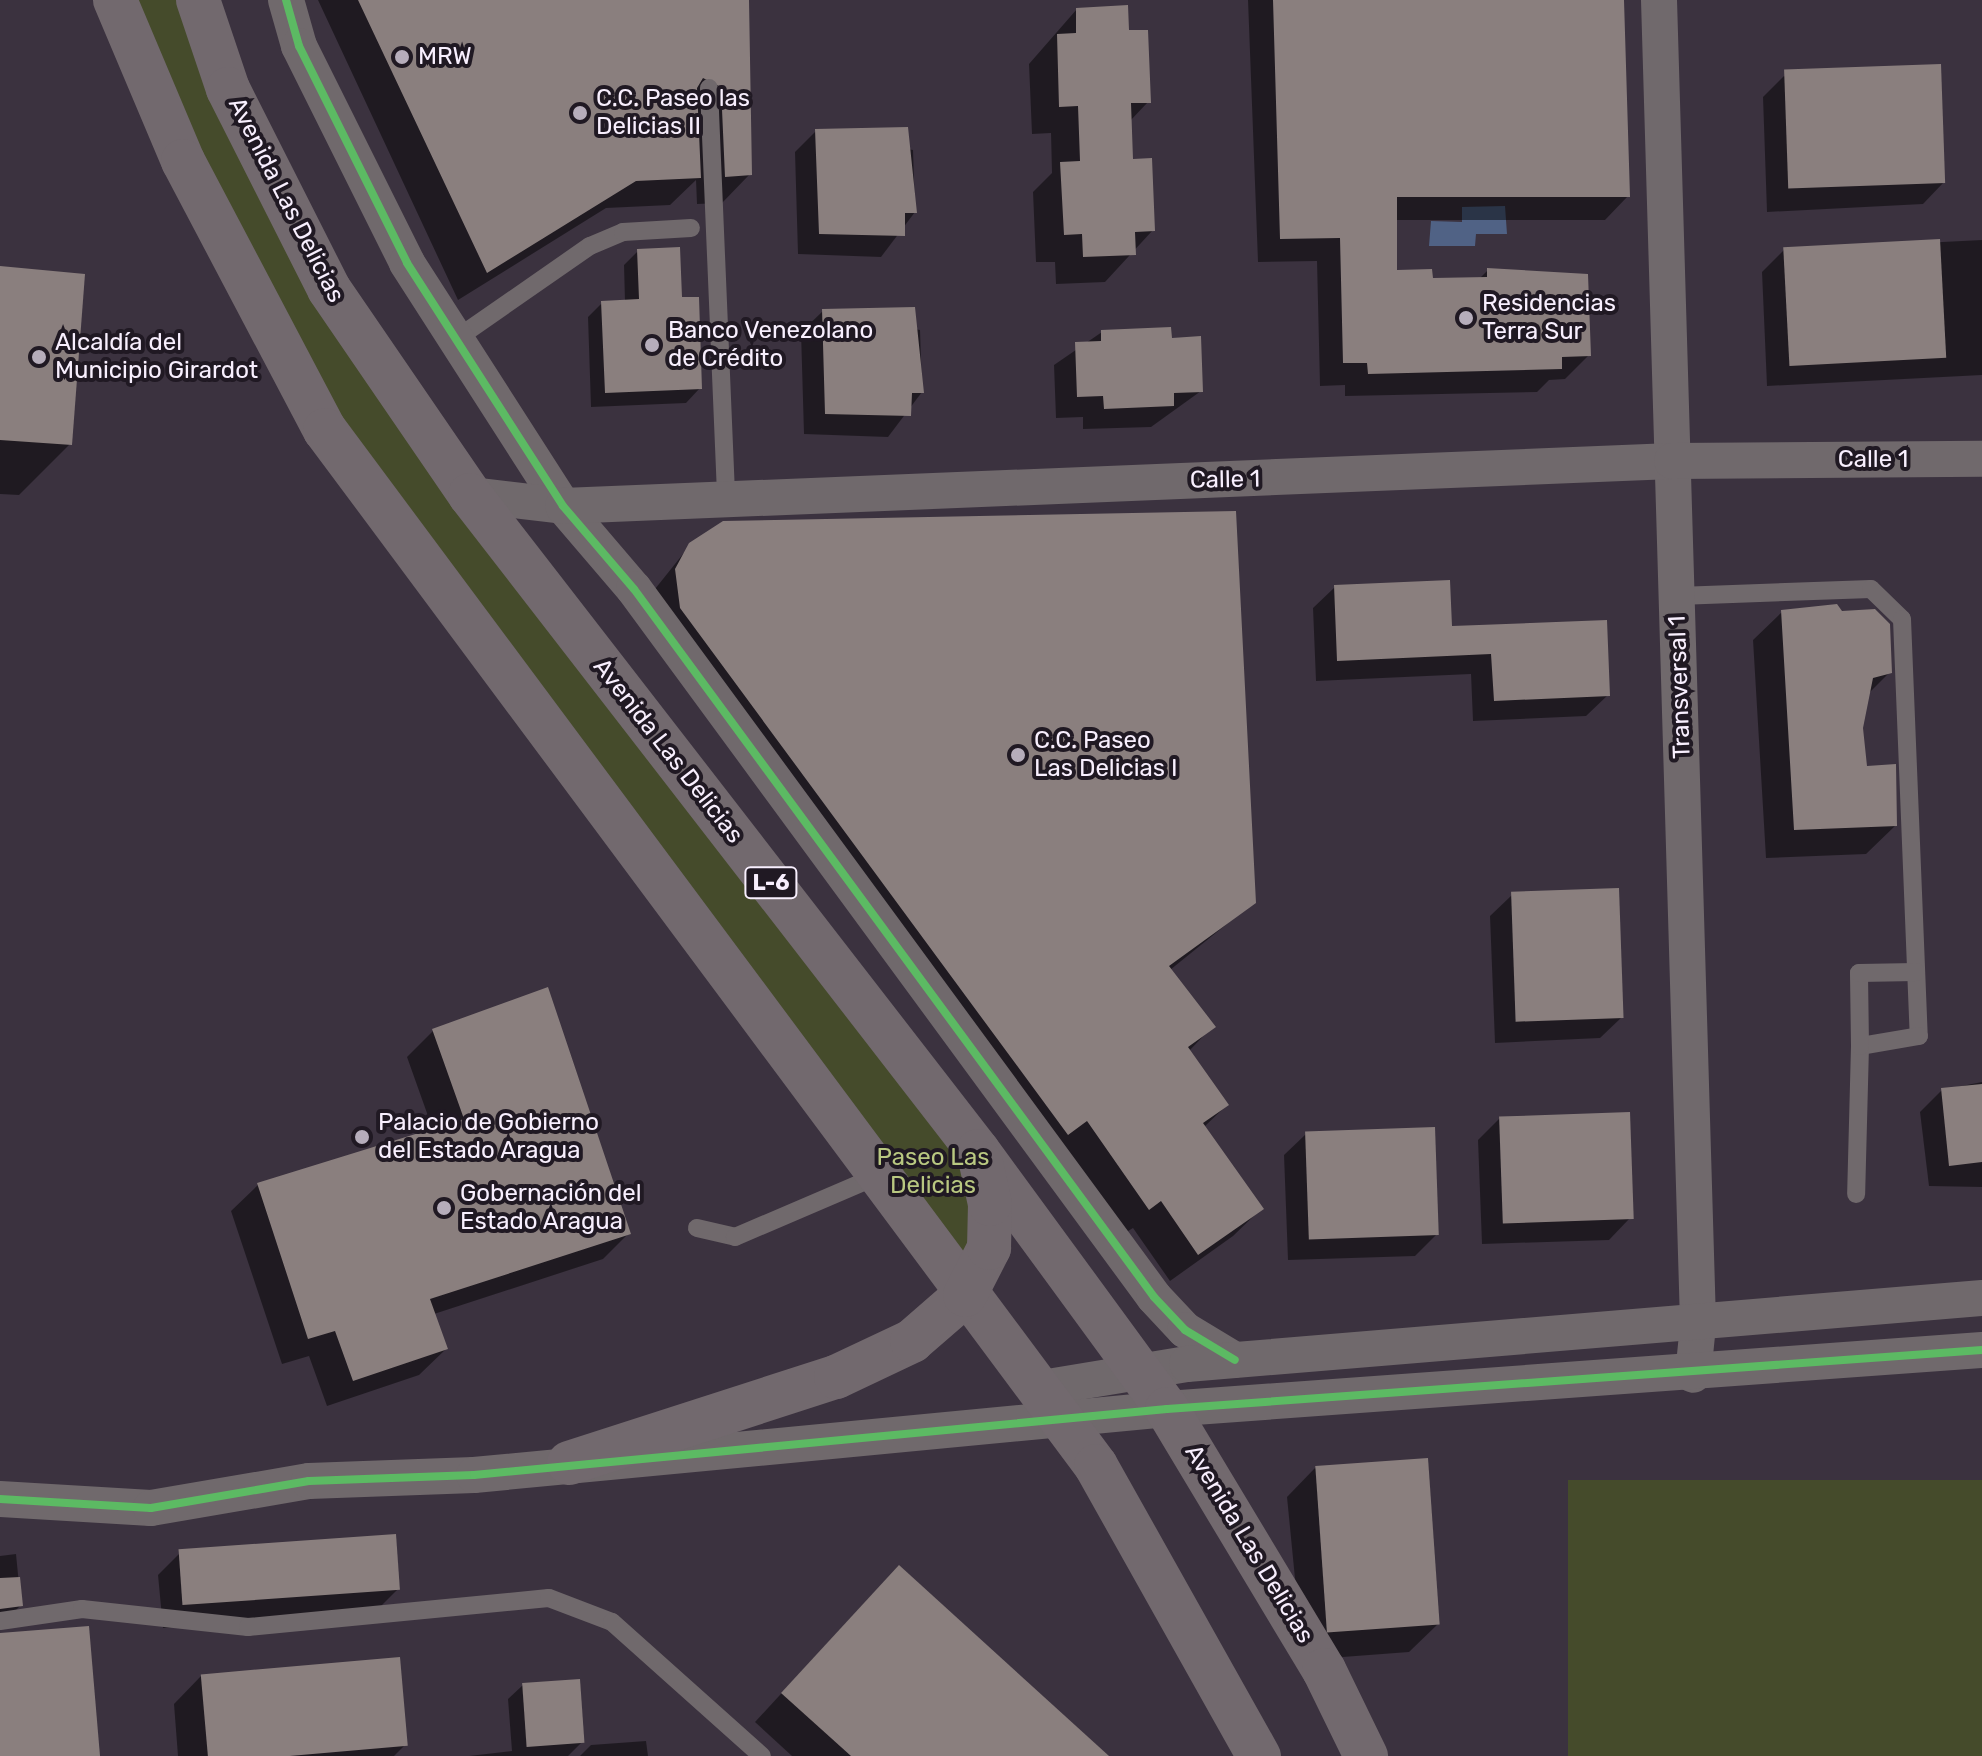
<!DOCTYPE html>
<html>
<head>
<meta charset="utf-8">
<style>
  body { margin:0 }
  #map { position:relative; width:1982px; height:1756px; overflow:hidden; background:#3b323f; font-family:Rubik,sans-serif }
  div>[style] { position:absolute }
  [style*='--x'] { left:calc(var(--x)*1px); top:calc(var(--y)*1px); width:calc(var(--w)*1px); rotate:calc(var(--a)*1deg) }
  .green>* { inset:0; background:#454b2b; transform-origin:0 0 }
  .water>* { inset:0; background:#506285 }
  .shadow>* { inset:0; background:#0007 }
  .building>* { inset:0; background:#8a7f7e; transform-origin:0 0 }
  .lane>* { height:18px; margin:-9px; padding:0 9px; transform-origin:9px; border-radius:9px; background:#70696c }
  .street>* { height:36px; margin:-18px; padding:0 18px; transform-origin:18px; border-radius:18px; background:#70696c }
  .primary>* { height:44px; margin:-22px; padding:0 22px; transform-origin:22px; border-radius:22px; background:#72696e }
  .cycleway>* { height:8px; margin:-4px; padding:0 4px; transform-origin:4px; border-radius:4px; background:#5cba63 }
  .dots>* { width:22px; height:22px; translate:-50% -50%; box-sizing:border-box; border:4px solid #201923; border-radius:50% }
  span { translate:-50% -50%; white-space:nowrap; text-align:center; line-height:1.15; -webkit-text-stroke:8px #201923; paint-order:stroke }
  .shield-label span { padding:2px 6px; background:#201923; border:2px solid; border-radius:6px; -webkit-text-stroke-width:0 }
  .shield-label { font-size:22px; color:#f8effe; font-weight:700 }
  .poi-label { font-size:24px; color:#f8effe }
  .left { translate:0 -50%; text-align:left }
  .street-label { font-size:24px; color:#f8effe }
  .park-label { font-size:24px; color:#b9c881 }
</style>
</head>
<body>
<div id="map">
  <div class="green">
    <i style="clip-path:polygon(96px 0,198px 0,329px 289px,978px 1151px,965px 1295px,415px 546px)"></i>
    <i style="left:1982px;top:1480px;width:276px;height:414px;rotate:90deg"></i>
  </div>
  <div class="water">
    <i style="clip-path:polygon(1505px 206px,1507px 234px,1476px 234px,1475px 246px,1429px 246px,1431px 221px,1462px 222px,1462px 207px)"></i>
  </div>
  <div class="shadow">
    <i style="clip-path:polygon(318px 0,747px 0,750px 174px,722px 203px,697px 204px,696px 180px,670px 205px,606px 208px,458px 300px)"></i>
    <i style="clip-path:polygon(1248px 0,1622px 0,1628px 196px,1605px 220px,1395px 220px,1395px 272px,1431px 280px,1479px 279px,1488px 270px,1589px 355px,1565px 379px,1549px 380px,1537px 392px,1345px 396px,1345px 385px,1320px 386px,1317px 261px,1258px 262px)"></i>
    <i style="clip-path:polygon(1077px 9px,1127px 32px,1148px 102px,1130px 121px,1131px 161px,1153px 230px,1105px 282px,1056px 284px,1055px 262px,1036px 262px,1033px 192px,1052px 173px,1051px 133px,1032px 134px,1029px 64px)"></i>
    <i style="clip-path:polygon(1784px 76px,1944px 182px,1923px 204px,1767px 212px,1763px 97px)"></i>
    <i style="clip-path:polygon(816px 131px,913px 150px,915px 212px,881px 257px,798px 254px,795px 152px)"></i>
    <i style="clip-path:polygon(1982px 240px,1982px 375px,1767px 386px,1762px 272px,1784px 250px)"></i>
    <i style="clip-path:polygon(638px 251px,680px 299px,700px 388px,686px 403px,591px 407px,588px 317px,602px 303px,625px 302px,624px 265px)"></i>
    <i style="clip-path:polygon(0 268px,70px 444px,19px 495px,0 494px)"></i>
    <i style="clip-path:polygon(823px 311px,920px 330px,922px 392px,888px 437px,804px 434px,801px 332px)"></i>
    <i style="clip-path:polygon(1102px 332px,1170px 340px,1201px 391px,1151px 427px,1083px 429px,1083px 417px,1056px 418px,1054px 365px)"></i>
    <i style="clip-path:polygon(691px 544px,1254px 902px,1170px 970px,1213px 1026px,1189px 1051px,1227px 1105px,1204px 1127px,1261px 1209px,1233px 1236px,1170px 1281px,1133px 1228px,1120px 1236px,647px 599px)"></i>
    <i style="clip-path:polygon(1335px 587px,1450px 628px,1608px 695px,1586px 716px,1473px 721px,1471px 674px,1316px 681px,1313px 608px)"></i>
    <i style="clip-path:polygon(1782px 612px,1890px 672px,1867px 695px,1861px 728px,1865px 768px,1895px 826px,1866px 854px,1766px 858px,1753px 640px)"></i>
    <i style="clip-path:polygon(1512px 895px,1622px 1017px,1600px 1038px,1495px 1043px,1490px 916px)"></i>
    <i style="clip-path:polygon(433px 1031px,629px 1233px,603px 1259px,434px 1314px,446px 1349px,419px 1375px,327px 1406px,309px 1356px,282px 1364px,231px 1211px,258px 1185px,433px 1130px,407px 1057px)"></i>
    <i style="clip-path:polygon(1982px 1082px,1982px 1187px,1929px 1186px,1920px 1112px,1942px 1090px)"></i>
    <i style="clip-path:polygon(1500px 1118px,1630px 1218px,1609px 1240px,1482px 1244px,1478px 1140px)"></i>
    <i style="clip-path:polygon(1306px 1134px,1437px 1234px,1415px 1256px,1288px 1260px,1284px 1155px)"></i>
    <i style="clip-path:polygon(1315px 1468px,1438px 1624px,1409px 1652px,1303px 1660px,1287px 1497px)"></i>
    <i style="clip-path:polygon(180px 1553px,398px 1589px,376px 1611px,163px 1628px,158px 1575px)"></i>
    <i style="clip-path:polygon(16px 1554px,21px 1605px,0 1626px,0 1556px)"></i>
    <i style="clip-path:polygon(871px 1596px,1096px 1756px,792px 1756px,755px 1722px)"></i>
    <i style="clip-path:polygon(202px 1675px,405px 1745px,394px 1756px,178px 1756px,174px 1704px)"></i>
    <i style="clip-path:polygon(523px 1685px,582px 1742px,568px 1756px,469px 1756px,512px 1751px,508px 1699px)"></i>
    <i style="clip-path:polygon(646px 1741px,648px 1756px,580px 1756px,591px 1745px)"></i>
  </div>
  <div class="building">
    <i style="clip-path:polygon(358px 0,749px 0,752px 175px,725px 177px,721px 87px,703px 78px,697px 88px,701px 178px,636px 181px,487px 273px)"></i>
    <i style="clip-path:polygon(1273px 0,1624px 0,1630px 197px,1397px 197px,1397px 270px,1432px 269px,1433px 278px,1487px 277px,1487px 268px,1588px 274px,1591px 356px,1562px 357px,1562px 369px,1368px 374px,1367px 363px,1343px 363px,1340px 238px,1280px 239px)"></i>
    <i style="clip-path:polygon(1128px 5px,1129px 30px,1148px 30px,1151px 103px,1131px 103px,1133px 159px,1152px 158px,1155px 231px,1135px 232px,1136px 255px,1083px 257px,1082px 234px,1064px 235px,1060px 162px,1080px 161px,1078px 106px,1059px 107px,1057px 34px,1076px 33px,1076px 8px)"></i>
    <i style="left:1941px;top:64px;width:119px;height:157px;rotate:88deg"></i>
    <i style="clip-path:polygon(908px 127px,917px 213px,905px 213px,905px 236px,819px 234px,815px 129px)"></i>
    <i style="left:1940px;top:239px;width:119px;height:157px;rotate:87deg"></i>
    <i style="clip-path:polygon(680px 247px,682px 297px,699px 297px,702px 389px,605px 393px,601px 301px,639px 299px,637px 249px)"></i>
    <i style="clip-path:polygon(0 266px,85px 274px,72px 445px,0 440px)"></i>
    <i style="clip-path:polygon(915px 307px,924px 393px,912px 393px,911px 416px,825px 414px,822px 309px)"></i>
    <i style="clip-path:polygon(1171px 327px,1172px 338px,1201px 336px,1203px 392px,1174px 393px,1174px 406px,1104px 409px,1103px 396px,1077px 397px,1075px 342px,1101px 341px,1101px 330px)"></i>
    <i style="clip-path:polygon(1236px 511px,1256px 903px,1169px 966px,1216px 1027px,1188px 1047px,1229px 1105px,1203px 1123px,1264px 1209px,1198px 1255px,1161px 1201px,1149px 1210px,1087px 1121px,1068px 1135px,680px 608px,675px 569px,689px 543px,723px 521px)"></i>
    <i style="clip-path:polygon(1450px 580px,1452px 626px,1607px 620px,1610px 696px,1494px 701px,1491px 654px,1337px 661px,1334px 585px)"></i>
    <i style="clip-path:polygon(1837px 604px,1842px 611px,1875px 609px,1890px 624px,1892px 673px,1873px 678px,1863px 728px,1867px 766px,1896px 764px,1897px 826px,1794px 830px,1781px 610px)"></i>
    <i style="left:1619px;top:888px;width:130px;height:108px;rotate:88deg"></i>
    <i style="clip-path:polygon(548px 987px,631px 1234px,430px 1299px,448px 1349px,353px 1381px,335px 1331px,308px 1339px,257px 1183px,464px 1119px,432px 1029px)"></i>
    <i style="clip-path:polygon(1982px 1084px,1982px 1162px,1949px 1166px,1941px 1088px)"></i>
    <i style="left:1630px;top:1112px;width:107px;height:131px;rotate:88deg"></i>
    <i style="left:1435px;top:1127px;width:108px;height:130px;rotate:88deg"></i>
    <i style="left:1428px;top:1458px;width:167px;height:113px;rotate:86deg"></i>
    <i style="left:396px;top:1534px;width:56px;height:218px;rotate:86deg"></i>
    <i style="clip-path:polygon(899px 1565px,1109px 1756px,851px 1756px,781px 1693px)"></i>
    <i style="clip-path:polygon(20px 1577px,23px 1606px,0 1609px,0 1578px)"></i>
    <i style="clip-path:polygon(89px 1626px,100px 1756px,0 1756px,0 1633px)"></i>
    <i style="left:400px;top:1657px;width:89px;height:200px;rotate:85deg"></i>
    <i style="left:580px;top:1679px;width:64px;height:58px;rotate:86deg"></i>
  </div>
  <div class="lane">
    <i style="--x:709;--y:88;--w:409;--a:87.6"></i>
    <i style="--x:456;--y:339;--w:163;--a:-34.8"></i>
    <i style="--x:590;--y:246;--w:36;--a:-23"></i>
    <i style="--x:623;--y:232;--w:68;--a:-3.4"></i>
    <i style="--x:1678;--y:596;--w:193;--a:-2.1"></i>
    <i style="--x:1871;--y:589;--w:43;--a:44.1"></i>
    <i style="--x:1902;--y:619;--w:417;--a:87.7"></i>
    <i style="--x:1919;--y:1036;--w:60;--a:170.4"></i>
    <i style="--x:1860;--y:1046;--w:148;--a:91.5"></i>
    <i style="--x:1860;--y:1046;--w:73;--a:-90.8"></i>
    <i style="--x:1859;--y:973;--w:57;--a:-1"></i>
    <i style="--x:697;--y:1228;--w:39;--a:13"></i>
    <i style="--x:735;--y:1237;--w:155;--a:-23.2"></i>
    <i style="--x:0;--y:1621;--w:83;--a:-8.3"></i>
    <i style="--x:82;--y:1609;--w:167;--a:6.2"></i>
    <i style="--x:248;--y:1627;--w:302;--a:-5.5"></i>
    <i style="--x:549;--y:1598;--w:67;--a:20.9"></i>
    <i style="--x:612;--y:1622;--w:201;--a:41.8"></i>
  </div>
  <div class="street">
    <i style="--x:286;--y:0;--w:48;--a:74.2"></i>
    <i style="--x:299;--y:46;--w:242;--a:63.5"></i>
    <i style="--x:407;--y:263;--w:289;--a:57.3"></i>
    <i style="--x:563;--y:506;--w:109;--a:49.5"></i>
    <i style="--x:634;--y:589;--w:878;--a:53.7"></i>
    <i style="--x:1154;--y:1297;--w:45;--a:46.8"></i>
    <i style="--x:1185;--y:1330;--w:58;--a:31"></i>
    <i style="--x:1659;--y:0;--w:1326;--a:88.31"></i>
    <i style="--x:1698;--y:1325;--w:50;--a:95.7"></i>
    <i style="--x:470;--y:495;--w:94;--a:6.7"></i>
    <i style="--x:563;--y:506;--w:1110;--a:-2.32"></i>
    <i style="--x:1672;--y:461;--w:310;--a:-0.4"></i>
    <i style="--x:1036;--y:1389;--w:153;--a:-9.4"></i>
    <i style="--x:1187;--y:1364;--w:798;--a:-4.75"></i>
    <i style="--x:0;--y:1499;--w:151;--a:3.4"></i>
    <i style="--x:151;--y:1508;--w:160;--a:-9.7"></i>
    <i style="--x:309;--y:1481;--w:165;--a:-2.1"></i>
    <i style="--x:474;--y:1475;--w:696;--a:-5.44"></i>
    <i style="--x:1167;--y:1409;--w:817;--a:-4.14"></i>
  </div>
  <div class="primary">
    <i style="--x:115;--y:0;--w:175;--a:67.1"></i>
    <i style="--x:183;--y:161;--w:304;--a:62.2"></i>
    <i style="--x:325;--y:430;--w:1291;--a:53.34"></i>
    <i style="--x:1096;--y:1466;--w:333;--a:60.7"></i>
    <i style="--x:198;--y:0;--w:94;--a:71.4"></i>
    <i style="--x:228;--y:89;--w:224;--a:63.2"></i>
    <i style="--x:329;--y:289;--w:250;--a:55.6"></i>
    <i style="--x:470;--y:495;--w:830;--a:52.25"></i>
    <i style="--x:978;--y:1151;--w:320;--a:53.8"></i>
    <i style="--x:1167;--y:1409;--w:305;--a:59"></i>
    <i style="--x:1324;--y:1670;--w:96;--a:64"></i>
    <i style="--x:569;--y:1463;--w:281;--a:-17.9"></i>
    <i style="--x:836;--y:1377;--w:84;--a:-25.3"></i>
    <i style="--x:912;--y:1341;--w:70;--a:-41"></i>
    <i style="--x:965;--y:1295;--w:53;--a:-62.9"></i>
    <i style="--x:989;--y:1248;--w:44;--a:-88.7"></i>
    <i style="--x:990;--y:1204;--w:42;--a:-102.4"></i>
  </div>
  <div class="cycleway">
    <i style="--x:286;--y:0;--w:48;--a:74.2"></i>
    <i style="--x:299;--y:46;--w:242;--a:63.5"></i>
    <i style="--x:407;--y:263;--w:289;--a:57.3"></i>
    <i style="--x:563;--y:506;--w:109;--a:49.5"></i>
    <i style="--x:634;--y:589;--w:878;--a:53.7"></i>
    <i style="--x:1154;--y:1297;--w:45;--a:46.8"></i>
    <i style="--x:1185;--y:1330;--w:58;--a:31"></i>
    <i style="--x:0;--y:1499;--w:151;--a:3.4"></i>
    <i style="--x:151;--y:1508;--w:160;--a:-9.7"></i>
    <i style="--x:309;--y:1481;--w:165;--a:-2.1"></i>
    <i style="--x:474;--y:1475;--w:696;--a:-5.44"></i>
    <i style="--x:1167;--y:1409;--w:817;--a:-4.14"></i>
  </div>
  <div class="dots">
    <i style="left:402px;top:57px;background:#b6adbb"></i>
    <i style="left:580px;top:113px;background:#b6adbb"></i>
    <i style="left:1466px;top:318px;background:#b6adbb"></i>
    <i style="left:652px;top:345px;background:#b6adbb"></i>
    <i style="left:39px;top:357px;background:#b6adbb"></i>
    <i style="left:1018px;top:755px;background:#b6adbb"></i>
    <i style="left:362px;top:1137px;background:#b6adbb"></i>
    <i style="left:444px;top:1208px;background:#b6adbb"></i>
  </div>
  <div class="shield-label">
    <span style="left:771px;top:883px">L-6</span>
  </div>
  <div class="poi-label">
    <span class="left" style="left:418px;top:57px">MRW</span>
    <span class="left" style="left:596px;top:113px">C.C. Paseo las<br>Delicias II</span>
    <span class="left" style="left:1482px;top:318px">Residencias<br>Terra Sur</span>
    <span class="left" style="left:668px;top:345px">Banco Venezolano<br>de Crédito</span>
    <span class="left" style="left:55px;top:357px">Alcaldía del<br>Municipio Girardot</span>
    <span class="left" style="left:1034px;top:755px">C.C. Paseo<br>Las Delicias I</span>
    <span class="left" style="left:378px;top:1137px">Palacio de Gobierno<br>del Estado Aragua</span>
    <span class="left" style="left:460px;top:1208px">Gobernación del<br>Estado Aragua</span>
  </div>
  <div class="street-label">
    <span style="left:286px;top:200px;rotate:63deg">Avenida Las Delicias</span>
    <span style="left:1873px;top:460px">Calle 1</span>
    <span style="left:1225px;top:480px;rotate:-1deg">Calle 1</span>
    <span style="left:1680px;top:687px;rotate:-92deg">Transversal 1</span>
    <span style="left:668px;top:751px;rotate:52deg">Avenida Las Delicias</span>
    <span style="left:1249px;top:1544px;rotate:59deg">Avenida Las Delicias</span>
  </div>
  <div class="park-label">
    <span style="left:933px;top:1172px">Paseo Las<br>Delicias</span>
  </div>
</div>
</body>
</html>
